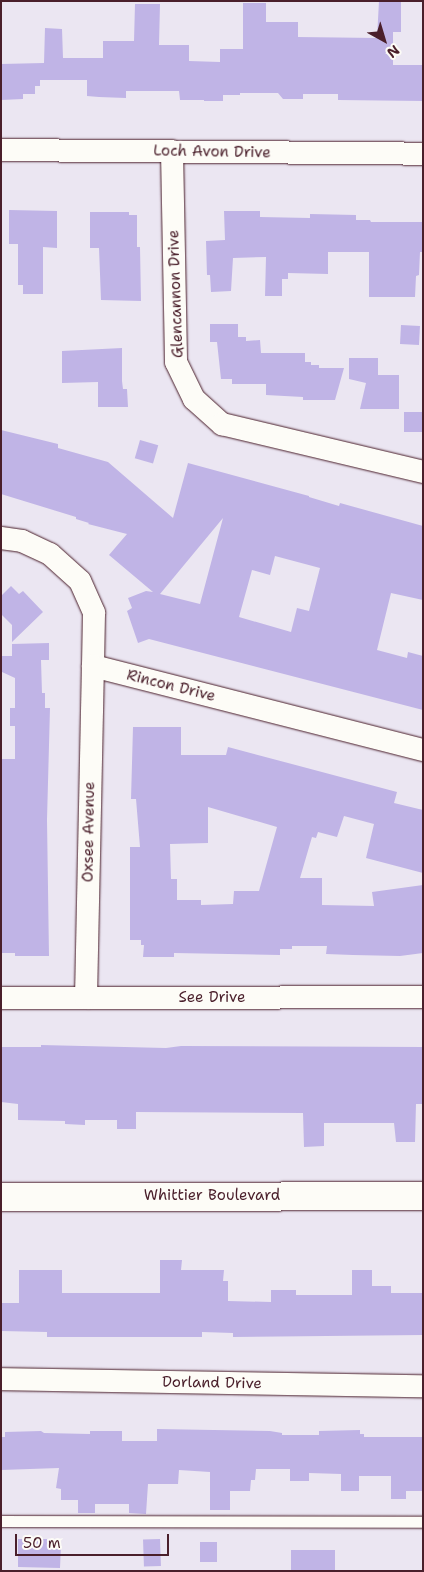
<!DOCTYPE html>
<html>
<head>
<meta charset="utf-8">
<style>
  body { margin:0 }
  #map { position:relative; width:424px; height:1572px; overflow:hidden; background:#ebe6f2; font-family:"Shantell Sans",sans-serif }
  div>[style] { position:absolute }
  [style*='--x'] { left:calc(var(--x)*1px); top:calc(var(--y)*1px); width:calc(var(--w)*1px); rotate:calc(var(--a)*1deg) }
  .building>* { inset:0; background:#c0b4e6; transform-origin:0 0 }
  .roads { filter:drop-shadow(0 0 1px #4a1f2b) drop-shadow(0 0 1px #4a1f2b) }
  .service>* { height:11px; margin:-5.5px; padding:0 5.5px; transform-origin:5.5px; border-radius:5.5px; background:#fdfcf7 }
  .minor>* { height:22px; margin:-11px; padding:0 11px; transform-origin:11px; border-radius:11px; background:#fdfcf7 }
  .primary>* { height:28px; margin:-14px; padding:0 14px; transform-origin:14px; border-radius:14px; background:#fdfcf7 }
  span { translate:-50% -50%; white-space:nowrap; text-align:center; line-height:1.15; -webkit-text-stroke:4.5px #fdfcf7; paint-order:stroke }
  .street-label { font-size:15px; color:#4a1f2b }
  .frame { position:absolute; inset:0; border:2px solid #4a1f2b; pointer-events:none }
  .north { position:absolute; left:359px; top:15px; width:50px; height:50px; -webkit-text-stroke:4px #fdfcf7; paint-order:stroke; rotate:141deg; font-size:14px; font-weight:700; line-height:20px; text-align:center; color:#4a1f2b }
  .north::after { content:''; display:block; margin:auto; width:18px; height:22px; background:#4a1f2b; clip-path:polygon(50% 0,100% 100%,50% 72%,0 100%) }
  .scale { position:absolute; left:15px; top:1534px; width:154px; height:22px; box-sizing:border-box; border:2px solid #4a1f2b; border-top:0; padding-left:6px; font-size:15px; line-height:18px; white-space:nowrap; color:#4a1f2b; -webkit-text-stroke:4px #fdfcf7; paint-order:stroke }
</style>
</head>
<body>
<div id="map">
  <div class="building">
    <i style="clip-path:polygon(379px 1px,401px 1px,401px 32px,393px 32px,393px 65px,423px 65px,423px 101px,338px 100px,338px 94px,303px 94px,303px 99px,283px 99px,278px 93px,240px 93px,240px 95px,223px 95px,223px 101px,204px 101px,204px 100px,180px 100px,179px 91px,126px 91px,126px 98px,99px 97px,87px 96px,87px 80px,40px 80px,40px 86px,35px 86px,35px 94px,23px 94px,23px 99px,1px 100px,1px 64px,44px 63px,45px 28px,62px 29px,63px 58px,103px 58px,103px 41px,134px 41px,135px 4px,160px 4px,159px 45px,189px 45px,189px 61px,220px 62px,220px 49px,243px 49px,243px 3px,266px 3px,266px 22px,298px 22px,298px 37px,377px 38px)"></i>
    <i style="clip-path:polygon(9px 210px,57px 211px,57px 248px,43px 247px,43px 294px,23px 294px,23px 285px,18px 285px,18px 244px,9px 244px)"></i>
    <i style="clip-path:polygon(224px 211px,260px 211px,260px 217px,310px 218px,310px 214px,356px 215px,356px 220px,370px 220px,371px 222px,423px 222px,423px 252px,420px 252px,419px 275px,416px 276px,415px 297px,369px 297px,369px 252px,328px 252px,328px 274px,288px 273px,288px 279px,282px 279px,282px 296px,265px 296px,266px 257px,233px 258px,231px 291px,211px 292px,210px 275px,207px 275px,206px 241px,225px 240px)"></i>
    <i style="clip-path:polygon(90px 212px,129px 212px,129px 215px,137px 215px,137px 247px,140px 247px,141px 301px,101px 300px,99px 248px,90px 248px)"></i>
    <i style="clip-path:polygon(210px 324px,238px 324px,238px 337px,246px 337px,246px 341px,260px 340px,261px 353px,305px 353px,305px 362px,311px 362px,311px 365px,319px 365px,319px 368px,344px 368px,335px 400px,303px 400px,303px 397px,266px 395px,266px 384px,232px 384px,232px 379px,221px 379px,217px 342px,210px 342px)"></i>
    <i style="left:401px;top:325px;width:19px;height:19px;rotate:3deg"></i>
    <i style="clip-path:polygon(122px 348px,122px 381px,123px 389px,127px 389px,128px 407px,98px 407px,98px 382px,62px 383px,62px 351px)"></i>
    <i style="clip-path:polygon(349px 358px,378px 358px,378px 375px,399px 375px,399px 409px,360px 409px,366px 383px,349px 379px)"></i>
    <i style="left:404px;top:412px;width:19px;height:20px"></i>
    <i style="clip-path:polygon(evenodd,1px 430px,58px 444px,58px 448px,108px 462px,173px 518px,188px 463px,309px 496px,309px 497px,339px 506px,340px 503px,423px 526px,423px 600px,391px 593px,377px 650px,407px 658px,408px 652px,423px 656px,423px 710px,149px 639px,138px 643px,127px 611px,132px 608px,128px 598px,146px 591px,153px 592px,109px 555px,127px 534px,88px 524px,89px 523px,76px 519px,76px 517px,1px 494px,1px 430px,223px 518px,200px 604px,160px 594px,223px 518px,1px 430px,275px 556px,320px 568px,309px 611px,297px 608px,291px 632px,239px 617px,252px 570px,270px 575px,275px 556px)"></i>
    <i style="left:140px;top:440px;width:19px;height:19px;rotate:16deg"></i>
    <i style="clip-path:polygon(11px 586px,19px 594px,23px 591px,43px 612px,12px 642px,12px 625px,1px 614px,1px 596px)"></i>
    <i style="clip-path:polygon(49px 643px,49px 660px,41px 660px,42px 693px,45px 693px,45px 708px,50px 708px,47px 820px,49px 956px,15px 956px,15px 953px,1px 953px,1px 759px,15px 759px,15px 726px,10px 726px,10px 708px,15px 708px,15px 678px,2px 672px,2px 656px,12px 656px,12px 644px)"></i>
    <i style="clip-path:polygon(evenodd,133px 727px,181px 727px,181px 755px,226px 755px,228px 747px,397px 792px,394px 803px,423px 810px,423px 873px,366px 858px,374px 824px,344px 816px,337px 837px,318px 832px,316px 838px,312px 837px,300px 878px,322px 878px,322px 905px,374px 906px,372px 892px,423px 885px,423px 953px,400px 956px,353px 955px,326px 954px,327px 946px,292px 946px,292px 949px,280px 949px,280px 955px,174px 953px,174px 957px,143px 957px,144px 945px,141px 945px,141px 940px,130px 940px,130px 847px,140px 847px,136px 799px,131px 799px,133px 727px,208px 807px,277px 827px,259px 891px,234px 891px,233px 904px,201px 905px,201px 900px,177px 900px,177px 879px,171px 879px,170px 844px,208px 843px,208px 807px)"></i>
    <i style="clip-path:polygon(41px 1045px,166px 1048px,181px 1046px,423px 1047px,423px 1104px,416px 1104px,415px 1142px,396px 1142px,394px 1123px,324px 1123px,324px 1146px,304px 1147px,303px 1113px,136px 1112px,136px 1129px,117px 1129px,117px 1120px,85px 1120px,85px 1125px,65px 1124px,65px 1121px,18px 1120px,18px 1104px,1px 1102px,1px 1047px,41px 1047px)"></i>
    <i style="clip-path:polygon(160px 1260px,182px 1260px,181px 1270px,224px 1270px,223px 1281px,228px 1281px,228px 1301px,271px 1302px,271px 1290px,296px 1290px,296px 1295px,352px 1295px,352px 1270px,372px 1270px,372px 1286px,391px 1286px,391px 1293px,423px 1293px,423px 1335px,233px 1337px,233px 1333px,202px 1332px,202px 1337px,47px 1337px,47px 1332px,1px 1331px,1px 1303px,19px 1303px,19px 1270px,62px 1270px,62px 1293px,160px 1293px)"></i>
    <i style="clip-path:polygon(157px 1429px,270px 1431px,282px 1433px,282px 1435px,319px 1435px,319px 1431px,360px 1430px,360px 1434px,364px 1434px,364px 1437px,423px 1437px,423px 1491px,406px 1491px,406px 1499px,391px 1499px,391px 1476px,359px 1476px,359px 1491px,341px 1491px,341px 1474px,309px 1473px,309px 1481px,290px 1481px,290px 1469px,256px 1469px,255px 1480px,251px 1480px,250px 1491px,230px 1491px,230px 1510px,210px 1510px,210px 1472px,179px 1470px,178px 1484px,148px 1484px,146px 1514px,129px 1513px,129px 1504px,95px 1504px,95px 1513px,78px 1513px,78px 1500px,61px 1500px,61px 1489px,56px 1488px,59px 1468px,1px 1470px,1px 1437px,5px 1437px,5px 1432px,41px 1431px,44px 1433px,90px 1434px,90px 1431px,122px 1431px,122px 1441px,157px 1441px)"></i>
    <i style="clip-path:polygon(18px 1539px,47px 1539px,47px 1545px,61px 1545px,60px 1568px,18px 1567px)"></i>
    <i style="left:160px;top:1539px;width:27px;height:17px;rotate:88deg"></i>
    <i style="left:200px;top:1542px;width:17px;height:20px"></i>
    <i style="left:291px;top:1550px;width:44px;height:21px"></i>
  </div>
  <div class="roads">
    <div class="service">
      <i style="--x:1;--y:1521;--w:422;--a:0.1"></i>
    </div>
    <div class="minor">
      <i style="--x:1;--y:150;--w:422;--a:0.5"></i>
      <i style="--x:172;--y:151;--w:211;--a:88.9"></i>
      <i style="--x:176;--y:362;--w:41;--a:64.1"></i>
      <i style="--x:194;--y:399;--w:38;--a:42"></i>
      <i style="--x:222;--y:424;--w:207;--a:13.4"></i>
      <i style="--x:1;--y:538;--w:21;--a:8"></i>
      <i style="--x:22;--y:541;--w:31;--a:25"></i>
      <i style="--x:50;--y:554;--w:40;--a:42"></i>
      <i style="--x:80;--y:581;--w:35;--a:66"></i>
      <i style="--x:94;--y:613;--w:53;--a:91.1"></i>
      <i style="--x:93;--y:666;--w:341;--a:14.3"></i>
      <i style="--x:1;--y:998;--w:422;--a:-0.1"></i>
      <i style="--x:86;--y:998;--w:332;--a:-88.8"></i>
      <i style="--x:1;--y:1379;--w:422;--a:1"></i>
    </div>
    <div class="primary">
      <i style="--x:1;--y:1197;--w:422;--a:-0.1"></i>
    </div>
  </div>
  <div class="street-label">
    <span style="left:212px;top:152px;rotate:1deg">Loch Avon Drive</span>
    <span style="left:176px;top:294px;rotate:-92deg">Glencannon Drive</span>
    <span style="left:171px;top:686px;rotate:14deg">Rincon Drive</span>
    <span style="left:89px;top:832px;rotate:-89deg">Oxsee Avenue</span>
    <span style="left:212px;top:998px">See Drive</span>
    <span style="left:212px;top:1196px">Whittier Boulevard</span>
    <span style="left:212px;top:1383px;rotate:1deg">Dorland Drive</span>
  </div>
  <div class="frame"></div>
  <div class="north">N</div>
  <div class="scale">50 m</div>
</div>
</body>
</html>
